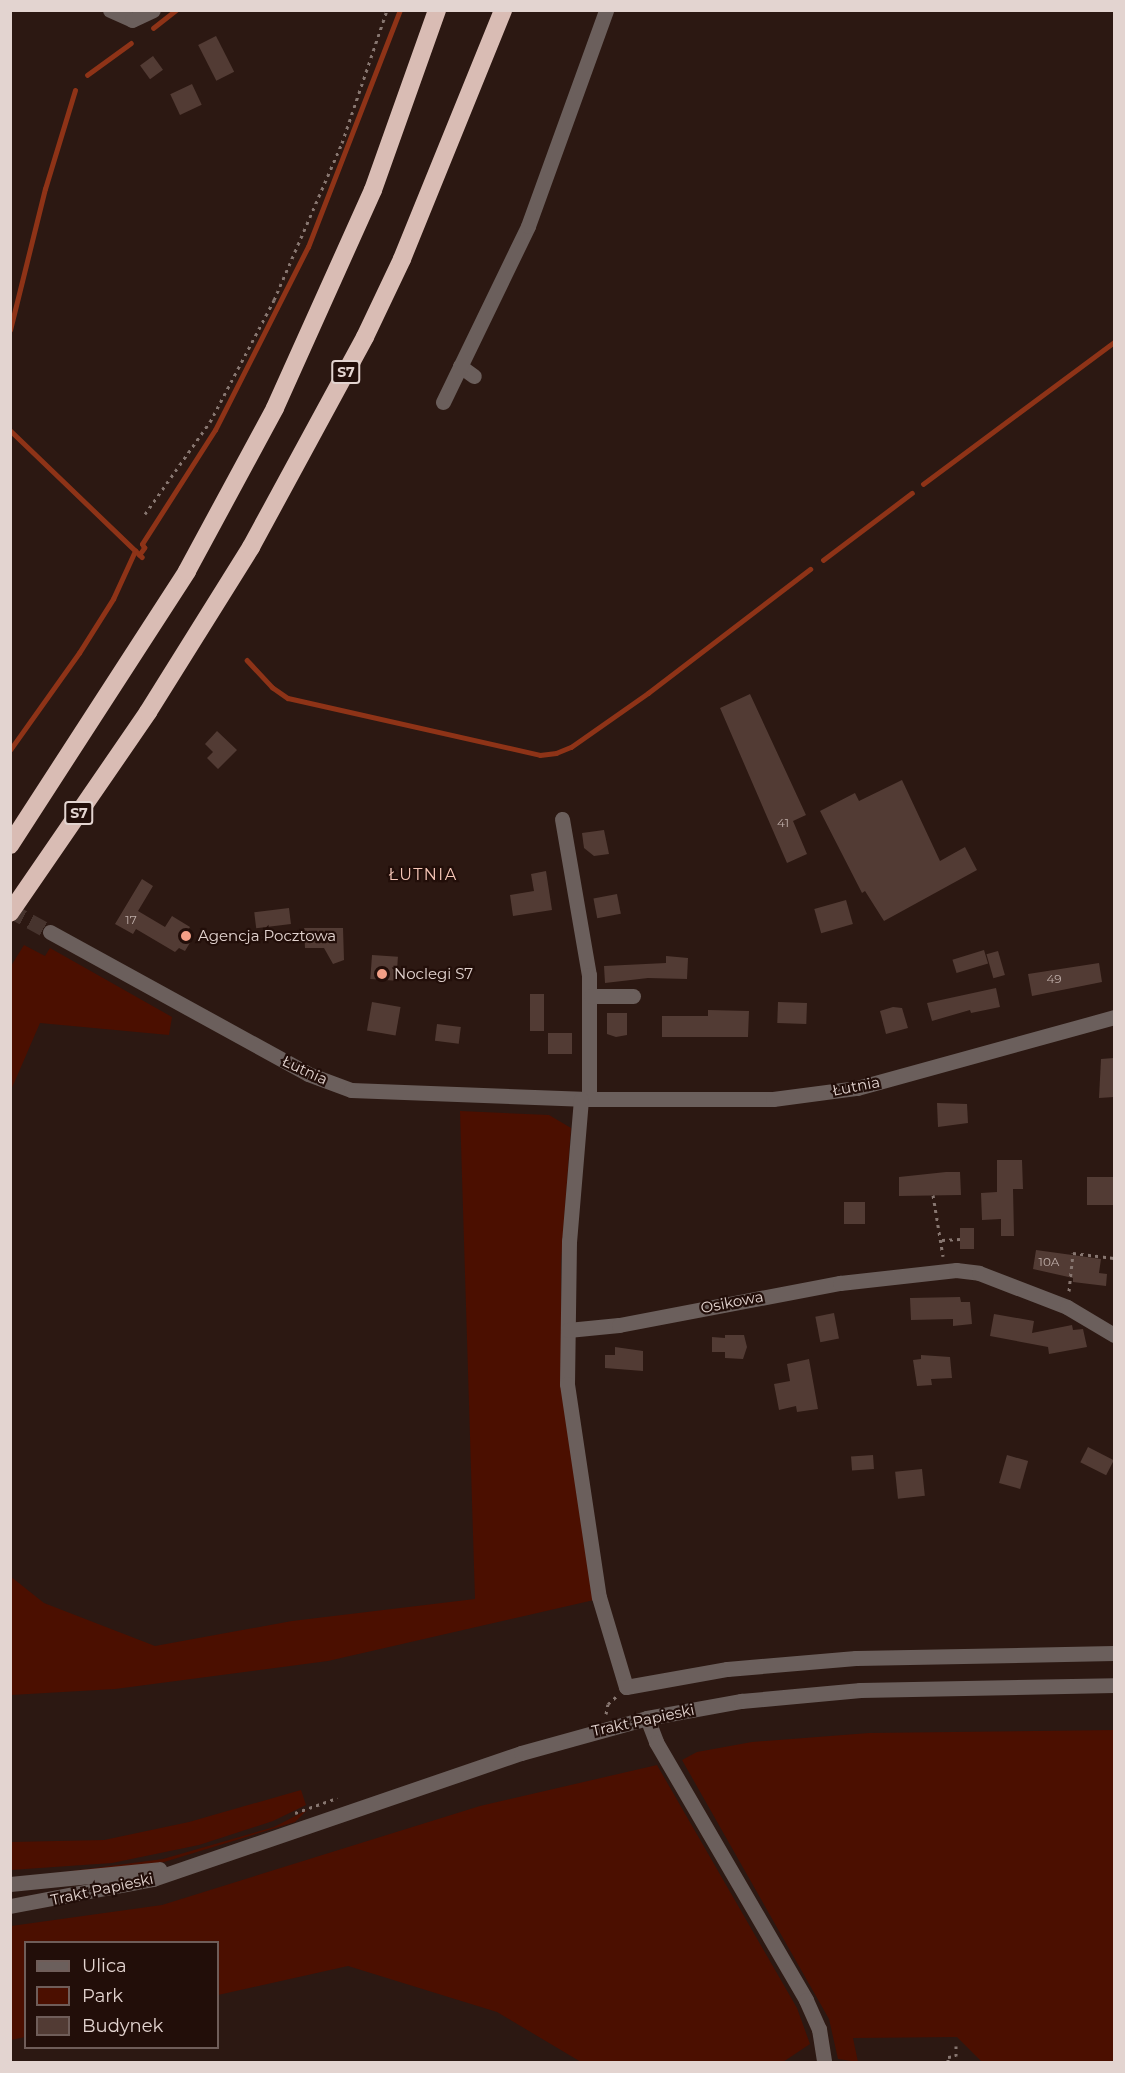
<!DOCTYPE html>
<html>
<head>
<meta charset="utf-8">
<style>
  body { margin:0 }
  #map { position:relative; width:1125px; height:2073px; overflow:hidden; background:#2c1812; font-family:Montserrat,sans-serif }
  div>[style] { position:absolute }
  [style*='--x'] { left:calc(var(--x)*1px); top:calc(var(--y)*1px); width:calc(var(--w)*1px); rotate:calc(var(--a)*1deg) }
  .green>* { inset:0; background:#4b0f00 }
  .stream>* { height:4.5px; margin:-2.25px; padding:0 2.25px; transform-origin:2.25px; border-radius:2.25px; background:#8e3317 }
  .building>* { inset:0; background:#523b34; transform-origin:0 0 }
  .minor-tunnel>* { height:15px; margin-top:-7.5px; transform-origin:0; background:repeating-linear-gradient(90deg,#47342e 0 15px,transparent 0 23px) }
  .path>* { height:3px; margin-top:-1.5px; transform-origin:0; background:repeating-linear-gradient(90deg,#877670 0 3px,transparent 0 7.5px) }
  .minor>* { height:15px; margin:-7.5px; padding:0 7.5px; transform-origin:7.5px; border-radius:7.5px; background:#6b5f5c }
  .highway>* { height:18px; margin:-9px; padding:0 9px; transform-origin:9px; border-radius:9px; background:#d9bcb4 }
  .dots>* { width:16px; height:16px; translate:-50% -50%; box-sizing:border-box; border:3px solid #220e09; border-radius:50% }
  span { translate:-50% -50%; white-space:nowrap; text-align:center; line-height:1.15; -webkit-text-stroke:4.5px #220e09; paint-order:stroke }
  .number-label { font-size:12px; color:#bfaea9 }
  .number-label span { -webkit-text-stroke-width:0 }
  .shield-label span { padding:2px 4px; background:#220e09; border:2px solid; border-radius:4px; -webkit-text-stroke-width:0 }
  .shield-label { font-size:14px; color:#e3d4d0; font-weight:700 }
  .poi-label { font-size:15px; color:#e3d4d0 }
  .left { translate:0 -50%; text-align:left }
  .street-label { font-size:15px; color:#e3d4d0 }
  .neighbourhood-label { font-size:16px; color:#f8c7b8; letter-spacing:1.5px }
  .frame { position:absolute; inset:0; border:12px solid #e3d4d0; pointer-events:none }
  .legend { position:absolute; left:24px; top:1941px; width:195px; height:108px; box-sizing:border-box; background:#220e09; border:2px solid #6f5d59; margin:0; padding:8px 10px; list-style:none; font-size:18px; color:#e3d4d0 }
  .legend li { display:flex; align-items:center; gap:12px; height:30px }
  .legend b { width:30px; border:2px solid #6f5d59 }
</style>
</head>
<body>
<div id="map">
  <div class="green">
    <i style="clip-path:polygon(24px 945px,45px 956px,50px 948px,172px 1017px,169px 1035px,40px 1023px,11px 1090px,11px 966px)"></i>
    <i style="clip-path:polygon(460px 1111px,549px 1115px,571px 1128px,561px 1262px,561px 1361px,594px 1600px,328px 1661px,115px 1689px,11px 1695px,10px 1576px,44px 1603px,155px 1646px,292px 1621px,475px 1599px)"></i>
    <i style="clip-path:polygon(1114px 1730px,1114px 2062px,982px 2062px,957px 2037px,853px 2038px,858px 2062px,838px 2059px,829px 2019px,682px 1760px,697px 1752px,752px 1742px,869px 1733px)"></i>
    <i style="clip-path:polygon(657px 1765px,797px 2008px,810px 2044px,783px 2062px,581px 2062px,497px 2012px,348px 1966px,218px 1995px,218px 1942px,26px 1942px,25px 2037px,11px 2040px,11px 1926px,162px 1905px,480px 1806px)"></i>
    <i style="clip-path:polygon(301px 1790px,306px 1805px,273px 1821px,199px 1845px,112px 1863px,11px 1870px,11px 1842px,104px 1840px,189px 1822px)"></i>
    <i style="clip-path:polygon(307px 1810px,295px 1822px,164px 1862px,113px 1871px,11px 1879px,163px 1859px,274px 1827px)"></i>
  </div>
  <div class="stream">
    <i style="--x:153;--y:28;--w:29;--a:-38"></i>
    <i style="--x:87;--y:75;--w:54;--a:-36"></i>
    <i style="--x:10;--y:330;--w:145;--a:-76.1"></i>
    <i style="--x:45;--y:189;--w:103;--a:-73.1"></i>
    <i style="--x:10;--y:430;--w:183;--a:43.9"></i>
    <i style="--x:923;--y:484;--w:238;--a:-36.6"></i>
    <i style="--x:139;--y:555;--w:9;--a:-54"></i>
    <i style="--x:144;--y:548;--w:4;--a:-117"></i>
    <i style="--x:142;--y:544;--w:135;--a:-57.4"></i>
    <i style="--x:215;--y:430;--w:205;--a:-63.1"></i>
    <i style="--x:308;--y:247;--w:254;--a:-68.8"></i>
    <i style="--x:823;--y:560;--w:111;--a:-37"></i>
    <i style="--x:247;--y:660;--w:37;--a:47"></i>
    <i style="--x:272;--y:687;--w:19;--a:35"></i>
    <i style="--x:288;--y:698;--w:258;--a:12.7"></i>
    <i style="--x:540;--y:755;--w:16;--a:-7"></i>
    <i style="--x:556;--y:753;--w:16;--a:-22"></i>
    <i style="--x:571;--y:747;--w:94;--a:-35"></i>
    <i style="--x:648;--y:693;--w:204;--a:-37.4"></i>
    <i style="--x:10;--y:750;--w:119;--a:-54.6"></i>
    <i style="--x:79;--y:653;--w:64;--a:-57.8"></i>
    <i style="--x:113;--y:599;--w:53;--a:-65.4"></i>
  </div>
  <div class="building">
    <i style="left:216px;top:36px;width:40px;height:20px;rotate:63deg"></i>
    <i style="left:153px;top:56px;width:17px;height:16px;rotate:54deg"></i>
    <i style="left:192px;top:84px;width:23px;height:24px;rotate:65deg"></i>
    <i style="clip-path:polygon(750px 694px,806px 815px,793px 821px,807px 854px,787px 863px,720px 708px)"></i>
    <i style="clip-path:polygon(217px 731px,237px 750px,218px 769px,207px 758px,213px 752px,205px 744px)"></i>
    <i style="clip-path:polygon(902px 780px,940px 861px,965px 847px,977px 870px,884px 921px,865px 891px,862px 893px,820px 811px,855px 793px,859px 801px)"></i>
    <i style="clip-path:polygon(604px 830px,609px 854px,594px 856px,584px 848px,582px 833px)"></i>
    <i style="clip-path:polygon(546px 871px,552px 910px,513px 916px,510px 895px,534px 891px,531px 874px)"></i>
    <i style="clip-path:polygon(142px 879px,153px 886px,138px 911px,165px 927px,172px 916px,190px 927px,187px 932px,194px 936px,185px 951px,179px 948px,175px 952px,136px 929px,133px 934px,115px 924px)"></i>
    <i style="left:617px;top:894px;width:20px;height:24px;rotate:79deg"></i>
    <i style="left:846px;top:900px;width:25px;height:33px;rotate:74deg"></i>
    <i style="left:289px;top:908px;width:16px;height:35px;rotate:83deg"></i>
    <i style="clip-path:polygon(304px 928px,343px 928px,344px 960px,333px 964px,324px 948px,305px 948px)"></i>
    <i style="left:984px;top:950px;width:14px;height:33px;rotate:73deg"></i>
    <i style="left:998px;top:951px;width:25px;height:12px;rotate:74deg"></i>
    <i style="left:372px;top:955px;width:26px;height:24px;rotate:4deg"></i>
    <i style="clip-path:polygon(666px 956px,688px 958px,687px 979px,648px 978px,605px 983px,604px 966px,666px 963px)"></i>
    <i style="clip-path:polygon(1099px 963px,1102px 982px,1032px 996px,1028px 974px)"></i>
    <i style="clip-path:polygon(996px 988px,1000px 1007px,971px 1013px,970px 1010px,932px 1021px,927px 1003px)"></i>
    <i style="left:530px;top:994px;width:14px;height:37px"></i>
    <i style="left:372px;top:1002px;width:29px;height:29px;rotate:10deg"></i>
    <i style="left:778px;top:1002px;width:29px;height:21px;rotate:2deg"></i>
    <i style="clip-path:polygon(893px 1007px,902px 1008px,908px 1028px,886px 1034px,880px 1011px)"></i>
    <i style="clip-path:polygon(708px 1010px,749px 1011px,748px 1037px,662px 1037px,662px 1016px,708px 1016px)"></i>
    <i style="clip-path:polygon(607px 1013px,627px 1013px,627px 1035px,616px 1037px,607px 1034px)"></i>
    <i style="left:437px;top:1024px;width:24px;height:17px;rotate:7deg"></i>
    <i style="left:548px;top:1033px;width:24px;height:21px"></i>
    <i style="clip-path:polygon(1114px 1058px,1114px 1097px,1099px 1098px,1101px 1059px)"></i>
    <i style="clip-path:polygon(937px 1103px,967px 1104px,968px 1123px,938px 1127px)"></i>
    <i style="clip-path:polygon(997px 1160px,1022px 1160px,1023px 1189px,1013px 1189px,1014px 1236px,1001px 1236px,1001px 1219px,982px 1220px,981px 1193px,997px 1192px)"></i>
    <i style="clip-path:polygon(946px 1172px,960px 1172px,961px 1195px,899px 1196px,899px 1177px)"></i>
    <i style="left:1114px;top:1177px;width:28px;height:27px;rotate:90deg"></i>
    <i style="left:865px;top:1202px;width:22px;height:21px;rotate:90deg"></i>
    <i style="left:960px;top:1228px;width:14px;height:21px"></i>
    <i style="clip-path:polygon(1036px 1250px,1101px 1259px,1099px 1273px,1107px 1274px,1106px 1286px,1073px 1282px,1073px 1278px,1033px 1269px)"></i>
    <i style="clip-path:polygon(960px 1297px,961px 1302px,970px 1302px,972px 1324px,953px 1326px,953px 1319px,911px 1320px,910px 1298px)"></i>
    <i style="left:834px;top:1313px;width:26px;height:19px;rotate:79deg"></i>
    <i style="clip-path:polygon(994px 1314px,1034px 1321px,1032px 1333px,1072px 1325px,1073px 1330px,1083px 1329px,1087px 1347px,1049px 1354px,1048px 1347px,990px 1336px)"></i>
    <i style="clip-path:polygon(725px 1335px,744px 1335px,747px 1347px,743px 1359px,725px 1358px,725px 1352px,712px 1352px,712px 1337px,725px 1338px)"></i>
    <i style="clip-path:polygon(615px 1347px,643px 1351px,643px 1371px,605px 1368px,605px 1355px,615px 1355px)"></i>
    <i style="clip-path:polygon(921px 1355px,950px 1357px,952px 1378px,931px 1379px,932px 1385px,917px 1386px,913px 1360px,921px 1359px)"></i>
    <i style="clip-path:polygon(809px 1359px,818px 1409px,797px 1412px,796px 1406px,779px 1410px,774px 1384px,790px 1381px,787px 1364px)"></i>
    <i style="left:1088px;top:1447px;width:29px;height:17px;rotate:27deg"></i>
    <i style="left:873px;top:1455px;width:14px;height:22px;rotate:86deg"></i>
    <i style="left:1007px;top:1455px;width:22px;height:29px;rotate:16deg"></i>
    <i style="left:922px;top:1469px;width:27px;height:27px;rotate:84deg"></i>
  </div>
  <div class="minor-tunnel">
    <i style="--x:10;--y:910;--w:46;--a:28.8"></i>
  </div>
  <div class="path">
    <i style="--x:145;--y:514;--w:113;--a:-54.8"></i>
    <i style="--x:210;--y:422;--w:138;--a:-62.3"></i>
    <i style="--x:274;--y:300;--w:171;--a:-66.6"></i>
    <i style="--x:342;--y:143;--w:140;--a:-71.3"></i>
    <i style="--x:933;--y:1195;--w:62;--a:80.7"></i>
    <i style="--x:942;--y:1240;--w:18;--a:-3"></i>
    <i style="--x:1069;--y:1291;--w:38;--a:-84"></i>
    <i style="--x:1073;--y:1253;--w:41;--a:7"></i>
    <i style="--x:606;--y:1714;--w:10;--a:-79"></i>
    <i style="--x:608;--y:1704;--w:12;--a:-42"></i>
    <i style="--x:295;--y:1813;--w:45;--a:-19.7"></i>
    <i style="--x:948;--y:2062;--w:5;--a:-90"></i>
    <i style="--x:948;--y:2057;--w:8;--a:-7"></i>
    <i style="--x:956;--y:2056;--w:10;--a:-90"></i>
  </div>
  <div class="minor">
    <i style="--x:110;--y:10;--w:24;--a:24"></i>
    <i style="--x:132;--y:20;--w:23;--a:-25"></i>
    <i style="--x:460;--y:366;--w:17;--a:36"></i>
    <i style="--x:443;--y:402;--w:195;--a:-64.2"></i>
    <i style="--x:528;--y:226;--w:230;--a:-70.1"></i>
    <i style="--x:562;--y:819;--w:158;--a:80.2"></i>
    <i style="--x:589;--y:975;--w:124;--a:90"></i>
    <i style="--x:50;--y:932;--w:294;--a:28.8"></i>
    <i style="--x:308;--y:1074;--w:46;--a:20.4"></i>
    <i style="--x:351;--y:1090;--w:230;--a:2.2"></i>
    <i style="--x:581;--y:1099;--w:192;--a:0"></i>
    <i style="--x:773;--y:1099;--w:85;--a:-7.5"></i>
    <i style="--x:857;--y:1088;--w:267;--a:-15.4"></i>
    <i style="--x:591;--y:996;--w:42;--a:0"></i>
    <i style="--x:581;--y:1099;--w:143;--a:94.8"></i>
    <i style="--x:569;--y:1241;--w:143;--a:90.8"></i>
    <i style="--x:567;--y:1384;--w:215;--a:81.5"></i>
    <i style="--x:599;--y:1597;--w:94;--a:73.3"></i>
    <i style="--x:626;--y:1687;--w:103;--a:-10.1"></i>
    <i style="--x:727;--y:1669;--w:129;--a:-4.9"></i>
    <i style="--x:856;--y:1658;--w:258;--a:-1.1"></i>
    <i style="--x:568;--y:1330;--w:51;--a:-5.6"></i>
    <i style="--x:619;--y:1325;--w:225;--a:-10.8"></i>
    <i style="--x:840;--y:1283;--w:117;--a:-6.4"></i>
    <i style="--x:956;--y:1270;--w:23;--a:7"></i>
    <i style="--x:979;--y:1273;--w:94;--a:21.1"></i>
    <i style="--x:1067;--y:1307;--w:55;--a:30.8"></i>
    <i style="--x:647;--y:1718;--w:26;--a:69"></i>
    <i style="--x:656;--y:1742;--w:298;--a:59.8"></i>
    <i style="--x:806;--y:2000;--w:32;--a:66"></i>
    <i style="--x:819;--y:2029;--w:33;--a:81"></i>
    <i style="--x:10;--y:1884;--w:150;--a:-5.7"></i>
    <i style="--x:10;--y:1906;--w:146;--a:-10.7"></i>
    <i style="--x:153;--y:1879;--w:389;--a:-18.9"></i>
    <i style="--x:521;--y:1753;--w:131;--a:-15.5"></i>
    <i style="--x:647;--y:1718;--w:96;--a:-10.3"></i>
    <i style="--x:741;--y:1701;--w:120;--a:-5.3"></i>
    <i style="--x:860;--y:1690;--w:254;--a:-1.1"></i>
  </div>
  <div class="highway">
    <i style="--x:10;--y:845;--w:326;--a:-57.1"></i>
    <i style="--x:187;--y:571;--w:185;--a:-61.6"></i>
    <i style="--x:275;--y:408;--w:239;--a:-65.8"></i>
    <i style="--x:373;--y:190;--w:191;--a:-70.4"></i>
    <i style="--x:10;--y:913;--w:244;--a:-55.5"></i>
    <i style="--x:148;--y:712;--w:195;--a:-58"></i>
    <i style="--x:251;--y:547;--w:239;--a:-61.5"></i>
    <i style="--x:365;--y:337;--w:86;--a:-64.6"></i>
    <i style="--x:402;--y:259;--w:269;--a:-67.9"></i>
  </div>
  <div class="dots">
    <i style="left:186px;top:936px;background:#f39f86"></i>
    <i style="left:382px;top:974px;background:#f39f86"></i>
  </div>
  <div class="number-label">
    <span style="left:783px;top:823px">41</span>
    <span style="left:131px;top:920px">17</span>
    <span style="left:1054px;top:979px">49</span>
    <span style="left:1049px;top:1262px">10A</span>
  </div>
  <div class="shield-label">
    <span style="left:346px;top:372px">S7</span>
    <span style="left:79px;top:813px">S7</span>
  </div>
  <div class="poi-label">
    <span class="left" style="left:198px;top:936px">Agencja Pocztowa</span>
    <span class="left" style="left:394px;top:974px">Noclegi S7</span>
  </div>
  <div class="street-label">
    <span style="left:305px;top:1070px;rotate:25deg">Łutnia</span>
    <span style="left:856px;top:1086px;rotate:-11deg">Łutnia</span>
    <span style="left:732px;top:1302px;rotate:-11deg">Osikowa</span>
    <span style="left:643px;top:1720px;rotate:-12deg">Trakt Papieski</span>
    <span style="left:102px;top:1889px;rotate:-12deg">Trakt Papieski</span>
  </div>
  <div class="neighbourhood-label">
    <span style="left:423px;top:875px">ŁUTNIA</span>
  </div>
  <div class="frame"></div>
  <ul class="legend">
  <li><b style="height:8px;background:#6b5f5c"></b>Ulica</li>
  <li><b style="height:16px;background:#4b0f00"></b>Park</li>
  <li><b style="height:16px;background:#523b34"></b>Budynek</li>
  </ul>
</div>
</body>
</html>
